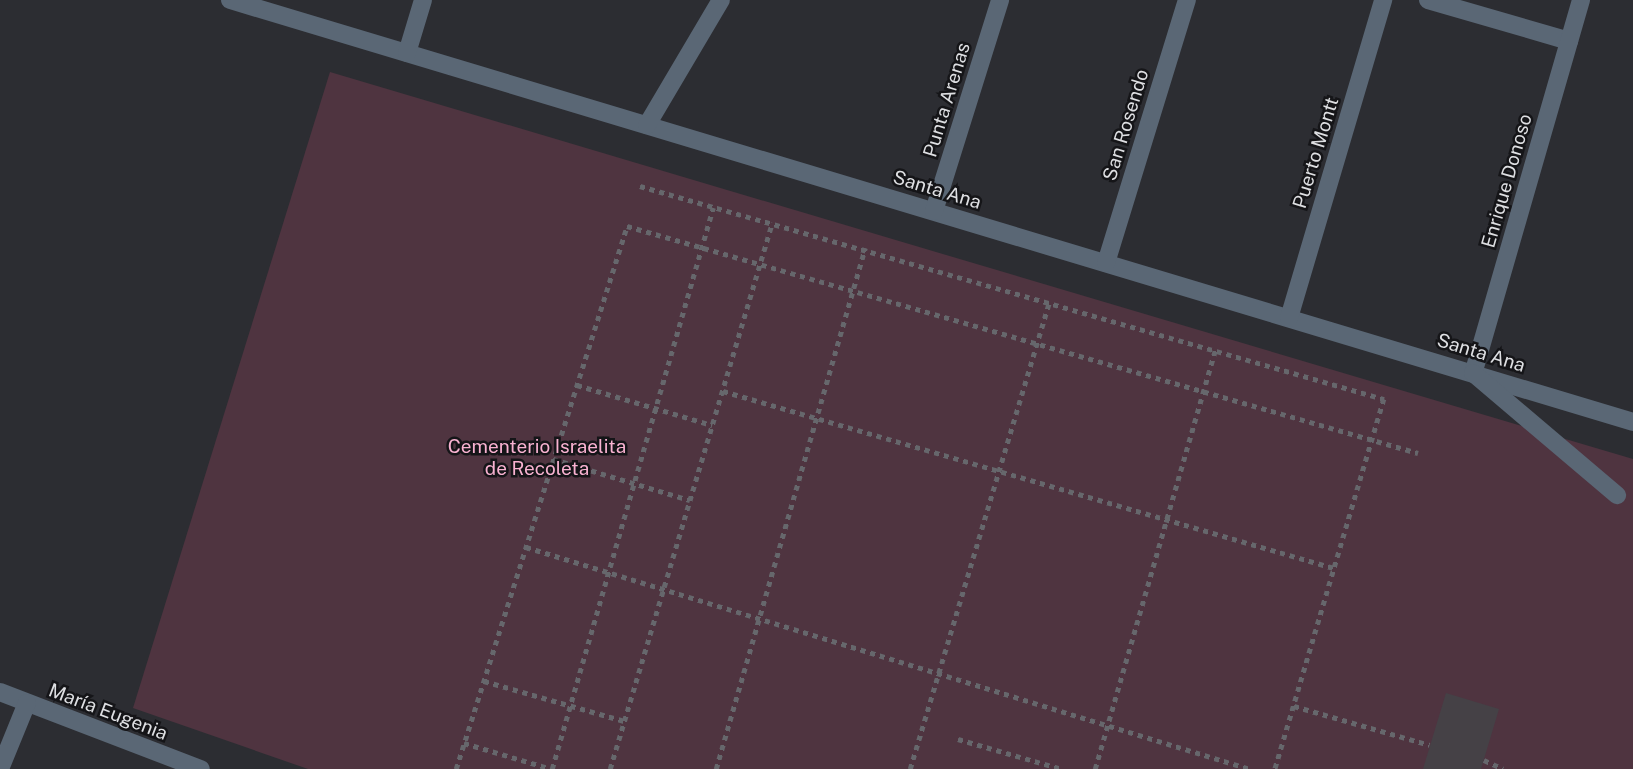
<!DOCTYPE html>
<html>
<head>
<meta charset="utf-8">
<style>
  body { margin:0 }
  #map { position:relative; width:1633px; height:769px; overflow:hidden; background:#2c2d32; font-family:"Public Sans",sans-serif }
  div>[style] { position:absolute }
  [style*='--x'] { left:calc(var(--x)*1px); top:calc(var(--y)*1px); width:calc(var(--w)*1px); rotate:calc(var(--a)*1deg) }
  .green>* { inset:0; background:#4f3440 }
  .building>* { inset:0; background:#454146 }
  .path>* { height:4.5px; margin-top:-2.25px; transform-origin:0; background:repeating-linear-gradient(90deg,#66676c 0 5px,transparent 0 10px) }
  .minor>* { height:18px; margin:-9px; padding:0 9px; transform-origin:9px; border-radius:9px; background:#5a6775 }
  span { translate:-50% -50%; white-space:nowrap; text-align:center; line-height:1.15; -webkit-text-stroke:5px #151518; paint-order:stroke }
  .street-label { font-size:19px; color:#dedfe2 }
  .park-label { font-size:19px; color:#f9b2d1 }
</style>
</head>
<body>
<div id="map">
  <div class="green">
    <i style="clip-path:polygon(330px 72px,1633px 459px,1633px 769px,308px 769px,133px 708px)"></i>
  </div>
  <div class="building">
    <i style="clip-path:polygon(1446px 693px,1499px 709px,1481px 769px,1423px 769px)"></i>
  </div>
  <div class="path">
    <i style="--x:640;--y:186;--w:774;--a:15.98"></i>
    <i style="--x:1384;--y:399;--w:386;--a:106.4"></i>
    <i style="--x:577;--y:385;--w:141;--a:16.5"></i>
    <i style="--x:723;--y:391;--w:636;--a:16.16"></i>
    <i style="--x:553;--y:459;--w:143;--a:16.7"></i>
    <i style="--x:526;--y:547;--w:757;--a:17.05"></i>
    <i style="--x:484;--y:681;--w:146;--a:15.9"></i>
    <i style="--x:1294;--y:706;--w:141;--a:16"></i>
    <i style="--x:958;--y:739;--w:108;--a:16.1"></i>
    <i style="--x:464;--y:743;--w:92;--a:16.5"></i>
    <i style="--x:1484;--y:760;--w:21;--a:25"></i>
    <i style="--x:456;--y:769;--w:569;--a:-72.52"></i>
    <i style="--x:627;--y:226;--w:823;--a:16.01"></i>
    <i style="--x:552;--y:769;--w:584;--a:-73.99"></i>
    <i style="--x:610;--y:769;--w:570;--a:-73.47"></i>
    <i style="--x:716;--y:769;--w:542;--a:-74.04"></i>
    <i style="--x:910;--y:769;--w:489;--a:-73.4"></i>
    <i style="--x:1095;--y:769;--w:436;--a:-74"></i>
  </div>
  <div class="minor">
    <i style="--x:230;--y:0;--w:1465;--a:16.74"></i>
    <i style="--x:1428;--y:0;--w:147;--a:16.2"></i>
    <i style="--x:1581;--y:0;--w:388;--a:106.1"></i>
    <i style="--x:1473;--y:373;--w:189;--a:40.3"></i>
    <i style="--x:407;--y:53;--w:55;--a:-73.2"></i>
    <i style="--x:647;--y:125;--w:145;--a:-59.4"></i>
    <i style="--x:934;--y:211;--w:221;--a:-72.6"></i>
    <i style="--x:1106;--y:263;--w:275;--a:-72.9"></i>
    <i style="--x:1289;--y:318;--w:332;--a:-73.5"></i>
    <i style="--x:0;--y:692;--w:215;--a:21"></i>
    <i style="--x:0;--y:769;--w:71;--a:-67.8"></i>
  </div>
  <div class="street-label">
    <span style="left:947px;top:100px;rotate:-73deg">Punta Arenas</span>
    <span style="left:1126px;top:125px;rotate:-73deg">San Rosendo</span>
    <span style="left:1316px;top:153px;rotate:-73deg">Puerto Montt</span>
    <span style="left:1507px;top:181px;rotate:-74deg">Enrique Donoso</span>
    <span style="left:937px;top:190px;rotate:17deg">Santa Ana</span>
    <span style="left:1481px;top:353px;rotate:17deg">Santa Ana</span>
    <span style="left:108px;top:712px;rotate:21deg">María Eugenia</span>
  </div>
  <div class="park-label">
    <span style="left:537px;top:458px">Cementerio Israelita<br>de Recoleta</span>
  </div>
</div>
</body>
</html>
